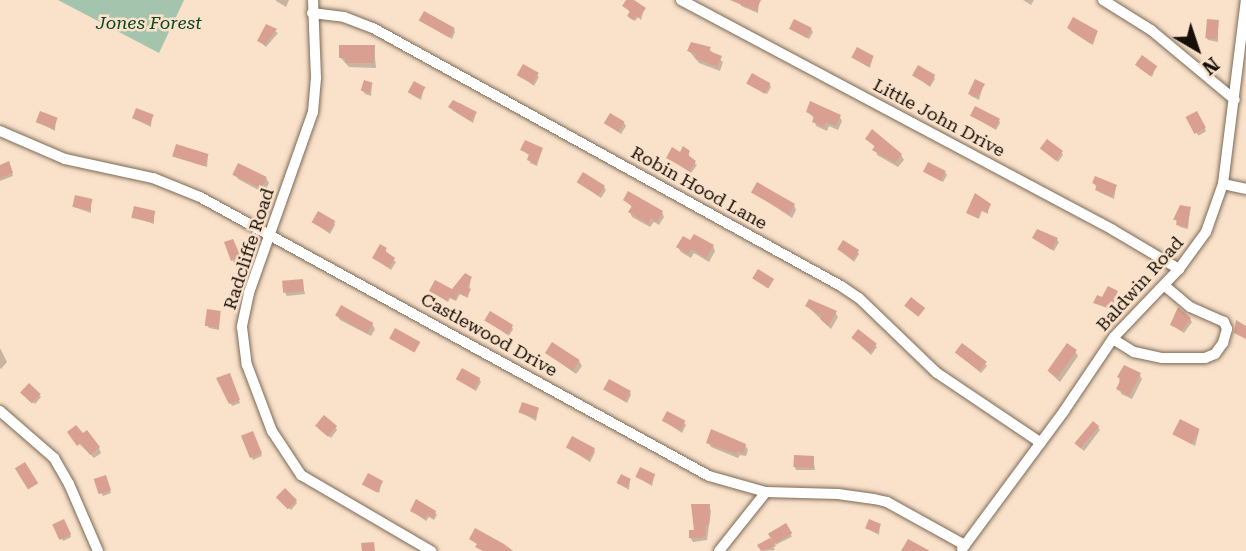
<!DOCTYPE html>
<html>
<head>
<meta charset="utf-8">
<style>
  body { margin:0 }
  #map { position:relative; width:1246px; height:551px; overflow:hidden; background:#f9e1ca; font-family:"Roboto Serif",serif }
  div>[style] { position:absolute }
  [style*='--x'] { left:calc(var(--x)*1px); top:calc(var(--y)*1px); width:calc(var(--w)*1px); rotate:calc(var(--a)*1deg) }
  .green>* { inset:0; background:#a5c4ad }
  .shadow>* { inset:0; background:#0003; transform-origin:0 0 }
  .building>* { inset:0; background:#d9a091; transform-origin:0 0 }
  .roads { filter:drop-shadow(0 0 2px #7e6a56) drop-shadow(0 0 2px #7e6a56) }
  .minor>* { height:10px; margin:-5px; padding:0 5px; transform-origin:5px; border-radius:5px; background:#fff }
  span { translate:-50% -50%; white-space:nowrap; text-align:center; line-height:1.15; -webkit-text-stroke:5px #f9e1ca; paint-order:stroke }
  .park-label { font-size:18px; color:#0e4625; font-style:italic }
  .street-label { font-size:18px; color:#160f07 }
  .north { position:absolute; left:1162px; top:14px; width:70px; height:70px; -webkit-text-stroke:5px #f9e1ca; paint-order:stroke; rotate:141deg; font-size:19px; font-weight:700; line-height:28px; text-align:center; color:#160f07 }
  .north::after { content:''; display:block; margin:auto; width:24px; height:32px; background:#160f07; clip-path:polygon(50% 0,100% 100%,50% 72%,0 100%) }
</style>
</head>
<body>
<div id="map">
  <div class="green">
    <i style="clip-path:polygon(58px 0,184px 0,159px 53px)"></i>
  </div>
  <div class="shadow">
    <i style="clip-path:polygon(289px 0,286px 7px,276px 1px,276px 0)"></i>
    <i style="clip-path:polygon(628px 0,644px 9px,641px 20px,638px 17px,635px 21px,630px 18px,631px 13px,624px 6px)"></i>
    <i style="clip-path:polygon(740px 0,759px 1px,758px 13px,741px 6px)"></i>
    <i style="clip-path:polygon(1023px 0,1034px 0,1031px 5px)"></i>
    <i style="clip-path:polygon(1074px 20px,1097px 33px,1093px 45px,1071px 31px)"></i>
    <i style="clip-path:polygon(422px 21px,454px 29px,455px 32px,452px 39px)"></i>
    <i style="clip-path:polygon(1218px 22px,1218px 42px,1208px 40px,1206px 37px)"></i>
    <i style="clip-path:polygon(267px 26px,278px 33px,266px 47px,259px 41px)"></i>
    <i style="clip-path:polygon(791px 29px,811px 29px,813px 32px,809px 39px)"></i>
    <i style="clip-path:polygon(374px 47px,376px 68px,349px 67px,340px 57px)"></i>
    <i style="clip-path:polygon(709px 49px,723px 62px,720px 71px,699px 63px,689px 51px)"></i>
    <i style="clip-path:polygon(873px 57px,870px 68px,854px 58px)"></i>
    <i style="clip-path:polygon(1156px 67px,1152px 77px,1139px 68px)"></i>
    <i style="clip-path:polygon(519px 75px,537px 75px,539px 77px,534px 86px)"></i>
    <i style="clip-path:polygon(914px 75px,933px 76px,935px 79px,930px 87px)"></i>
    <i style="clip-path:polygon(748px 83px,769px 84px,771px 87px,767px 94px)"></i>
    <i style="clip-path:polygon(372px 84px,371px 96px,365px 94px,363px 91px)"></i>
    <i style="clip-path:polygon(983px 86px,979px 100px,971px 96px,970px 94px)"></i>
    <i style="clip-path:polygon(424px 88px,421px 100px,410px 92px)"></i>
    <i style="clip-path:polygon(460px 103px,476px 113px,473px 123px,452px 110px,450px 107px)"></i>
    <i style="clip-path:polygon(808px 112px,839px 116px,842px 121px,838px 130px,829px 126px,827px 131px,816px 126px,815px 119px)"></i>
    <i style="left:1196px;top:113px;width:21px;height:9px;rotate:61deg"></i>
    <i style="clip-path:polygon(152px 116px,151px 127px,133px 118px)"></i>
    <i style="clip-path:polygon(972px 116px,999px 120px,1000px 123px,996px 130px)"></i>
    <i style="clip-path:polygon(56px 119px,55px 131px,38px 122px)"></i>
    <i style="clip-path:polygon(606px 123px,624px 123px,626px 126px,621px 134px)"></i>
    <i style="clip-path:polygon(867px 139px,901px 155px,904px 160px,898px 167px,877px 155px,876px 148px)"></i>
    <i style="clip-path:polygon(1042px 149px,1061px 152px,1063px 155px,1058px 162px)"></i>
    <i style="clip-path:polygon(522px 150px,542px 150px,537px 166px,530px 163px,530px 156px)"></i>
    <i style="clip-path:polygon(689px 152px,689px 158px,697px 165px,691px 173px,668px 158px)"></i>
    <i style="clip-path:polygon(208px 155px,207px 167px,174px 156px)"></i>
    <i style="clip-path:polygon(0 166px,10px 166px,13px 176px,0 181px)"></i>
    <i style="clip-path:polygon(925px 172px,945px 172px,947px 175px,943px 182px)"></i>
    <i style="clip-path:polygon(235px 175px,266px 178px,269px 183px,264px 193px,238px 179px)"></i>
    <i style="clip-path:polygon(578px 182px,604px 187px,606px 190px,601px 198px)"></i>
    <i style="clip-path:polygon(1094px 183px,1116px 187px,1114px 199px,1099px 192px)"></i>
    <i style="clip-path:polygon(753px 192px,794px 205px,796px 210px,792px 218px)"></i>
    <i style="clip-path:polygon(91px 200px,91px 213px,74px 207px)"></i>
    <i style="clip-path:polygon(625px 200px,662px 212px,664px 217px,659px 225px,654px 222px,650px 227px,632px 217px,630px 212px,633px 208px)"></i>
    <i style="clip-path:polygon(989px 205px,988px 214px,982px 211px,979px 219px,968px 212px)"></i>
    <i style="clip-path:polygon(1190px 208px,1188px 229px,1180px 227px,1175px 219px)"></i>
    <i style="clip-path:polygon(154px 212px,154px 224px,134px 217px)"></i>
    <i style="clip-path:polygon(314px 222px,334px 223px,335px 225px,330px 234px)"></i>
    <i style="clip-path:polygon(1034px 238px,1057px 240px,1059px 242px,1054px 251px)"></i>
    <i style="clip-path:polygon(232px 241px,241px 260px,234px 263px,226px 243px)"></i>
    <i style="clip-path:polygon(691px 243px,713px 246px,715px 251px,709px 262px,694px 253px,691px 258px,681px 252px,678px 247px)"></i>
    <i style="clip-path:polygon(386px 249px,386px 254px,396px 262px,391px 270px,374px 258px)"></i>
    <i style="clip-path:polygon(838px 249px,857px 251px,859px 254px,854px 262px)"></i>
    <i style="clip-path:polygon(471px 278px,468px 298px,460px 294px,456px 301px,450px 298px,448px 302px,431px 291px,453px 291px)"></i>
    <i style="clip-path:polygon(302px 281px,305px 294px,287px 296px,285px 293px)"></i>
    <i style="clip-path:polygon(1117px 293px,1111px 310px,1095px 303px,1103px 299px)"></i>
    <i style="clip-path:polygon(807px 306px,835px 312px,838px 317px,831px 329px)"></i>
    <i style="clip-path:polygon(220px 313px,219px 330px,209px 328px,207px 325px)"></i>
    <i style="clip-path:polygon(337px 315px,372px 324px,375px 329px,371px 336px,340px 320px)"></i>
    <i style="clip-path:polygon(1190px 319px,1192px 322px,1184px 333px,1172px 325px)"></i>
    <i style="clip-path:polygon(486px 320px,511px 326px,513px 329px,509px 336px)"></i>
    <i style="clip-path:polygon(853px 338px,875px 345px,877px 347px,871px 355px)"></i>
    <i style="clip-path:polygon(0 348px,7px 362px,1px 369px,0 368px)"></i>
    <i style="clip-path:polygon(1075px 351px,1078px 356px,1060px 382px,1049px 372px)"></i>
    <i style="clip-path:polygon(547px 353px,579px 361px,582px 366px,576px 374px)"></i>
    <i style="clip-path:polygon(957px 353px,985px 363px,987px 366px,981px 373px)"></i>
    <i style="clip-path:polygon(1139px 374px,1142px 379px,1132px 399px,1121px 394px,1119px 377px)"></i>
    <i style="clip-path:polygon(230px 378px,240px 403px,232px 406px,218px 379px)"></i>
    <i style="clip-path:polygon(458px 379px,479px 379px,481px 382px,476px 391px)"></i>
    <i style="clip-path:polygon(605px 389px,630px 392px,631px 395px,627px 403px)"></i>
    <i style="clip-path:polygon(24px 395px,39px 395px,41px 397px,35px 404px)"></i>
    <i style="clip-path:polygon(538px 410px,536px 421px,520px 412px)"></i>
    <i style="clip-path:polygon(664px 421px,684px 423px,686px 425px,682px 433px)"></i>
    <i style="clip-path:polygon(1098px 427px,1100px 430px,1084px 451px,1079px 447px,1077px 445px)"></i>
    <i style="clip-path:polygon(336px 428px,337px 430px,331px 438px,319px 429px)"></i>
    <i style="clip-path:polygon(1199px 431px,1195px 446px,1175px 434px)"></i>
    <i style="clip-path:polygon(254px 436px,262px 456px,253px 460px,243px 437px)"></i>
    <i style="clip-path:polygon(72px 437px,99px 448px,101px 453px,94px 458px)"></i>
    <i style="clip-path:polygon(708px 442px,745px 445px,748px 450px,746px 456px,740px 455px,738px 458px,711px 447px)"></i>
    <i style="clip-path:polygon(568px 448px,594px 449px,595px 452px,590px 462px)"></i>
    <i style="clip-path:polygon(813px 457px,815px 470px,796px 470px,795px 467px)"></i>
    <i style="clip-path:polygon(654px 476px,652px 486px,637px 477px)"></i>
    <i style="clip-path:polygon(106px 479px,111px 493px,103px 496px,101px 493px)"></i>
    <i style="clip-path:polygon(630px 480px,629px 490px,619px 483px)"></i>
    <i style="clip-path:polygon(382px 482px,379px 493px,364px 484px)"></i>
    <i style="clip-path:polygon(280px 500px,296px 501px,297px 503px,291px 510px)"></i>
    <i style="clip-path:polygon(692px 506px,709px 506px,711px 511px,707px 540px,693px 542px,690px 537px,695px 532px)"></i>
    <i style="clip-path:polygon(412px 511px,435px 512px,437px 515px,434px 520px,429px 517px,426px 521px)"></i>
    <i style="left:63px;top:521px;width:18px;height:9px;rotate:63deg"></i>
    <i style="left:786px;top:525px;width:13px;height:18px;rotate:63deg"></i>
    <i style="clip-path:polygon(880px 526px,879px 535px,867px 528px)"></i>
    <i style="clip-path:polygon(770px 540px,775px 550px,763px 551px,760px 546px)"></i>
  </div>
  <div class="building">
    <i style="clip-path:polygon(626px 0,634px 0,646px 8px,639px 18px,636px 16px,633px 20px,627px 16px,630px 11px,622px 6px)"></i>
    <i style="clip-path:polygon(730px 0,761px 0,756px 11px)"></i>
    <i style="left:424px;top:11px;width:35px;height:11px;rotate:29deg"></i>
    <i style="clip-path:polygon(1073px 17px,1098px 31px,1091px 44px,1067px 28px)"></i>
    <i style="left:794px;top:19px;width:20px;height:11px;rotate:27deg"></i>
    <i style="left:1207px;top:19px;width:12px;height:19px;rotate:5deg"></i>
    <i style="clip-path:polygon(266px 24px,277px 29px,265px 45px,257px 41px)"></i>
    <i style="clip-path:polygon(691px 42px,711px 47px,709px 51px,722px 56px,717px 67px,695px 58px,696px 54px,687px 51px)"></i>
    <i style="clip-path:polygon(339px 45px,375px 45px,374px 63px,345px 63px,345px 58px,339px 58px)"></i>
    <i style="left:857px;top:47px;width:19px;height:12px;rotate:28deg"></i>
    <i style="left:1142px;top:55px;width:19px;height:12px;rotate:36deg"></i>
    <i style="left:523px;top:64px;width:18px;height:13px;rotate:29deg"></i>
    <i style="left:918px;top:65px;width:20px;height:12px;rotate:30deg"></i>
    <i style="left:752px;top:73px;width:21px;height:12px;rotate:29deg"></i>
    <i style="clip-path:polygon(975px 79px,985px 84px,977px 98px,968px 94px)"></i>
    <i style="left:364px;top:80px;width:9px;height:11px;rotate:18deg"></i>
    <i style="left:414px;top:81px;width:13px;height:13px;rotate:29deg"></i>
    <i style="clip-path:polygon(453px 100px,477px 112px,471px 121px,448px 107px)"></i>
    <i style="clip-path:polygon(810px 101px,841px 115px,836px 126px,826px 122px,824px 127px,812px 122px,814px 116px,806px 112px)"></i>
    <i style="left:975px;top:106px;width:28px;height:11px;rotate:27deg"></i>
    <i style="left:136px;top:108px;width:19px;height:11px;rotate:21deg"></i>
    <i style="left:40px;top:111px;width:19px;height:12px;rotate:21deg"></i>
    <i style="left:1197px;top:111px;width:19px;height:13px;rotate:62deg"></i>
    <i style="left:610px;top:113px;width:17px;height:12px;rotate:31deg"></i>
    <i style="clip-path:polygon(872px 129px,902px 154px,895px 163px,872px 150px,875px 146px,865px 139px)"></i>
    <i style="left:1047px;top:139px;width:20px;height:12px;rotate:37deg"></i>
    <i style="clip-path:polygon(525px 140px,543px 148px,536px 164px,527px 160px,529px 154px,520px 150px)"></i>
    <i style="left:176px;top:144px;width:34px;height:13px;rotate:17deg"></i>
    <i style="clip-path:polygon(683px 146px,690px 151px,688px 155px,696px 161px,690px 171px,666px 158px,672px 147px,680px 152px)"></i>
    <i style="clip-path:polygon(9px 161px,13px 173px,0 178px,0 165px)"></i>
    <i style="left:928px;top:162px;width:20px;height:11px;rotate:27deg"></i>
    <i style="left:238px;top:163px;width:32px;height:13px;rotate:26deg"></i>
    <i style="left:583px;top:172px;width:26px;height:12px;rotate:32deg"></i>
    <i style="clip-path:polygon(1095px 176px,1117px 185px,1112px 197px,1095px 190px,1097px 185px,1092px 183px)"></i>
    <i style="left:757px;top:182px;width:44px;height:12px;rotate:30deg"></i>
    <i style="clip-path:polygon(628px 191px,663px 211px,657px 222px,651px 218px,648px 224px,628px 212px,632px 206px,623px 200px)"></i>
    <i style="clip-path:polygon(975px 193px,991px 204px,987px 213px,981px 210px,977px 218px,966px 213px)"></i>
    <i style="left:75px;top:195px;width:18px;height:12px;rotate:13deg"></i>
    <i style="clip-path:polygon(1180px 205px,1191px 207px,1187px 227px,1176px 225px,1177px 220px,1173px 220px)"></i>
    <i style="left:134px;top:206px;width:22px;height:12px;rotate:13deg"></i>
    <i style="left:318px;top:211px;width:20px;height:13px;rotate:30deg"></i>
    <i style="clip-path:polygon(1037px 229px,1058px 238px,1052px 250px,1032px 238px)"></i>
    <i style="clip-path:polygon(694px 234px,714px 245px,706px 258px,691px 249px,688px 254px,676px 247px,683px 236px,690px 240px)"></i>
    <i style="clip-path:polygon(233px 239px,241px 257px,231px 261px,224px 242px)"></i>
    <i style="left:843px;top:240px;width:19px;height:11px;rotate:32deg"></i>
    <i style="clip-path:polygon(380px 244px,387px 248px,385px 251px,395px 258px,389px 268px,372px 258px)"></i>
    <i style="left:758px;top:269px;width:19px;height:11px;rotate:32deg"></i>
    <i style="clip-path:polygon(465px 273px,472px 277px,467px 287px,471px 289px,467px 297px,458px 293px,455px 300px,449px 297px,447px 301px,429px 291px,435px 280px,452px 289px)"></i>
    <i style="left:303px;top:279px;width:12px;height:21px;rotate:85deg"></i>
    <i style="clip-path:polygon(1108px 286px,1118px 291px,1109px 308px,1093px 303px,1097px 295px,1102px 297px)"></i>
    <i style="left:911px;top:297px;width:18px;height:11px;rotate:38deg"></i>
    <i style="clip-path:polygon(809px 299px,837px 311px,828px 326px,820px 319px,822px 316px,805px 306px)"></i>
    <i style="left:341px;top:305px;width:37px;height:12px;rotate:29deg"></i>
    <i style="clip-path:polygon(1178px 307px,1191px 318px,1182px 331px,1170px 325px)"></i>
    <i style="left:207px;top:309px;width:14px;height:17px;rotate:8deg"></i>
    <i style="left:490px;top:311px;width:27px;height:11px;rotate:31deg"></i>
    <i style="clip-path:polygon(1236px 320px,1246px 326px,1246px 339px,1234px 333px)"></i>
    <i style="left:395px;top:328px;width:29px;height:12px;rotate:29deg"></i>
    <i style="left:858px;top:329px;width:24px;height:11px;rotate:38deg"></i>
    <i style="left:552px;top:342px;width:33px;height:13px;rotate:33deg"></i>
    <i style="left:962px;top:343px;width:31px;height:12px;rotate:37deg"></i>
    <i style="left:1067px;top:343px;width:12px;height:34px;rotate:35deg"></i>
    <i style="clip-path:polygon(1124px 365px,1141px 373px,1129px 396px,1116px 389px,1121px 379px,1117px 377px)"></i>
    <i style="left:462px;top:368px;width:21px;height:13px;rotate:29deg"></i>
    <i style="clip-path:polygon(230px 373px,240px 400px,229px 404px,216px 378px)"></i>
    <i style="left:609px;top:379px;width:25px;height:12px;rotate:29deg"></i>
    <i style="left:29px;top:383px;width:16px;height:13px;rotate:43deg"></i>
    <i style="left:522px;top:402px;width:18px;height:11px;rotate:19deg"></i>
    <i style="left:667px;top:411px;width:21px;height:11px;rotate:28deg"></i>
    <i style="left:324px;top:415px;width:17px;height:14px;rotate:40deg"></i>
    <i style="left:1180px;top:419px;width:22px;height:17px;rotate:27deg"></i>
    <i style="left:1093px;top:421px;width:8px;height:29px;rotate:40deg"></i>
    <i style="clip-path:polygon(76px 425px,83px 433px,87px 430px,100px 447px,90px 455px,81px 443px,77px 446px,67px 432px)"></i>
    <i style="clip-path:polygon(711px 429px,746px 444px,743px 453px,737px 451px,736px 454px,706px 443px)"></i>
    <i style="left:253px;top:431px;width:24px;height:13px;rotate:68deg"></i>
    <i style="left:572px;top:436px;width:26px;height:13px;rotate:28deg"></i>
    <i style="left:794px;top:455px;width:20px;height:12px;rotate:3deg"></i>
    <i style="left:25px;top:462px;width:25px;height:12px;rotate:58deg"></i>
    <i style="left:640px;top:467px;width:17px;height:11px;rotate:25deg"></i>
    <i style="left:368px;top:473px;width:17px;height:13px;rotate:28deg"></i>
    <i style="left:621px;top:474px;width:11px;height:10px;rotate:27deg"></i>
    <i style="left:106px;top:475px;width:16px;height:13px;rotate:72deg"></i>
    <i style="left:285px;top:488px;width:17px;height:13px;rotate:45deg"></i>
    <i style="clip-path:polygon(416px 499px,436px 511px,433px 518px,427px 515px,425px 519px,410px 511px)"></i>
    <i style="clip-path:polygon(691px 504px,710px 504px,709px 525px,706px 525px,705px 536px,700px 538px,689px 538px,689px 530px,694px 530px)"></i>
    <i style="left:64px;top:519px;width:17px;height:13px;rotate:65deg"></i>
    <i style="left:869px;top:519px;width:13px;height:10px;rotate:23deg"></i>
    <i style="left:786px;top:523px;width:12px;height:21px;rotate:59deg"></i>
    <i style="clip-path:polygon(475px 528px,504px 544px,513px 551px,483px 551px,475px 547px,477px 544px,469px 539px)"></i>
    <i style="clip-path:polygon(770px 538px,776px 546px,761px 551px,757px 545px)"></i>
    <i style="clip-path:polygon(908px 539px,930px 551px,901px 551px)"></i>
    <i style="clip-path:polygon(374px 542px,375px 551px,362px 551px,361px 543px)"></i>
  </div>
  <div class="roads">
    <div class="minor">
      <i style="--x:313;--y:0;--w:78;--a:87.8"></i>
      <i style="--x:316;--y:78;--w:34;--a:95"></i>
      <i style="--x:313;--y:112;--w:192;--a:109.5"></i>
      <i style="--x:249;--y:293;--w:35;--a:102"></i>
      <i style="--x:242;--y:327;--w:38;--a:83"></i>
      <i style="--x:247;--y:365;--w:71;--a:69.3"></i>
      <i style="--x:272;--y:431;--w:53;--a:56.6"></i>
      <i style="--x:301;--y:475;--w:151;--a:30.3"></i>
      <i style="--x:681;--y:0;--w:489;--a:28"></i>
      <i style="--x:1113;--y:230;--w:77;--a:30.6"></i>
      <i style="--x:1103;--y:0;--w:57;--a:32"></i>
      <i style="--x:1151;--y:30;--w:109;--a:39.8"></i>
      <i style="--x:312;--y:13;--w:32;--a:7"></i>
      <i style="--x:344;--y:17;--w:31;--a:21"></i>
      <i style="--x:373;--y:28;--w:534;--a:28.87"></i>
      <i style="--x:841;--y:286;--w:22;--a:34"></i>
      <i style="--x:859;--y:298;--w:108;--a:43.9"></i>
      <i style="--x:937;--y:373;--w:125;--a:33.9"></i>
      <i style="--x:0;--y:131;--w:71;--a:23.3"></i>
      <i style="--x:65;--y:159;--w:90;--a:12.2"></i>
      <i style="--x:153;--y:178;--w:51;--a:22"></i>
      <i style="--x:200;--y:197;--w:580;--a:28.73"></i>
      <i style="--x:709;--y:476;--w:59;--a:15.7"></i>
      <i style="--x:766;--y:492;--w:72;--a:1.6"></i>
      <i style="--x:838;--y:494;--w:36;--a:8"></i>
      <i style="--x:874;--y:499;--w:13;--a:13"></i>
      <i style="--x:887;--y:502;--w:89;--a:28.9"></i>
      <i style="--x:1223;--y:184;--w:24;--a:12"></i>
      <i style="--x:1113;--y:339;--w:25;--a:32"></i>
      <i style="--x:1134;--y:352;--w:29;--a:12"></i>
      <i style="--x:1162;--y:358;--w:43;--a:0"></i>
      <i style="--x:1205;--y:358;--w:11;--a:-22"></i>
      <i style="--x:1215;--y:354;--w:14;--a:-54"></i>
      <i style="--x:1223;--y:343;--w:15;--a:-74"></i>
      <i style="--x:1227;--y:329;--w:8;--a:-113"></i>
      <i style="--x:1224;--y:322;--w:37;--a:-156"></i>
      <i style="--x:1190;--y:307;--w:34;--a:-140"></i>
      <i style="--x:0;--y:411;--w:72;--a:41"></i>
      <i style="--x:54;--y:458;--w:30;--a:60"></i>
      <i style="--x:69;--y:484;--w:73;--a:66.6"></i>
      <i style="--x:962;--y:549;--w:172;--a:-53.5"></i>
      <i style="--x:1064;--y:411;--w:89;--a:-56"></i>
      <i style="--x:1114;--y:337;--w:94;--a:-46.3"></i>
      <i style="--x:1179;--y:269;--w:46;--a:-53.9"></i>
      <i style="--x:1206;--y:232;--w:51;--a:-70.5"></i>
      <i style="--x:1223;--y:184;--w:185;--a:-82.9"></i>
      <i style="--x:719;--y:551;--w:75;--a:-51.5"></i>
    </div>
  </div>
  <div class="park-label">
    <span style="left:149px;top:23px">Jones Forest</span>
  </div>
  <div class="street-label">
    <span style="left:939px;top:118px;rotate:28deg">Little John Drive</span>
    <span style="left:699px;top:188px;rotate:29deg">Robin Hood Lane</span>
    <span style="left:249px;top:249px;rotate:-72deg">Radcliffe Road</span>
    <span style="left:1140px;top:284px;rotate:-48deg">Baldwin Road</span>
    <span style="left:489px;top:335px;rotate:29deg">Castlewood Drive</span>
  </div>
  <div class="north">N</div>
</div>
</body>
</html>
